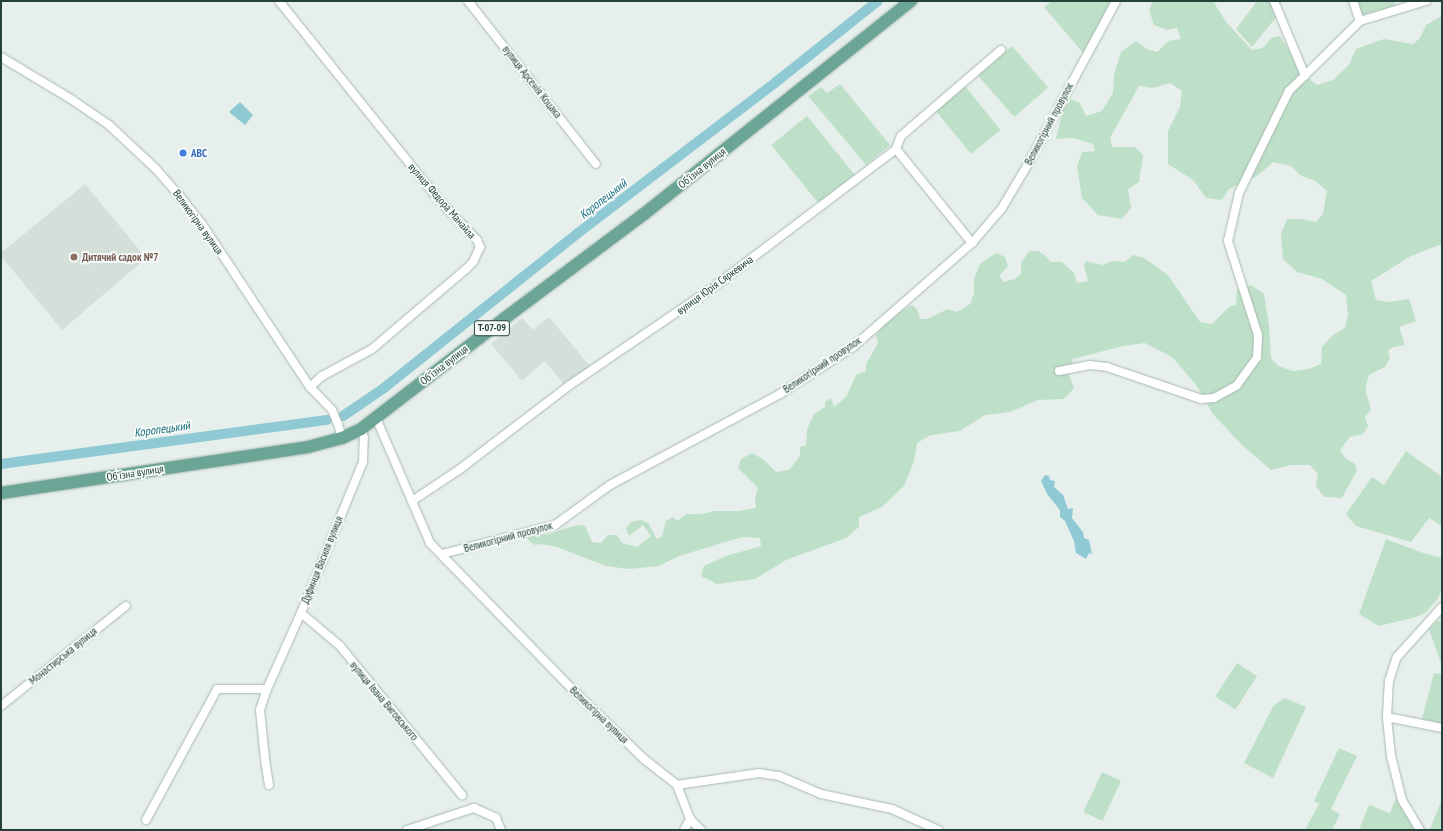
<!DOCTYPE html>
<html>
<head>
<meta charset="utf-8">
<style>
  body { margin:0 }
  #map { position:relative; width:1443px; height:831px; overflow:hidden; background:#e6efeb; font-family:"PT Sans Narrow",sans-serif }
  div>[style] { position:absolute }
  [style*='--x'] { left:calc(var(--x)*1px); top:calc(var(--y)*1px); width:calc(var(--w)*1px); rotate:calc(var(--a)*1deg) }
  .built>* { inset:0; background:#d4dfda }
  .green>* { inset:0; background:#bfe0c8; transform-origin:0 0 }
  .water>* { inset:0; background:#8ec9d4 }
  .canal>* { height:10px; margin:-5px; padding:0 5px; transform-origin:5px; border-radius:5px; background:#8ec9d4 }
  .roads { filter:drop-shadow(0 0 1px #a8b8b2) drop-shadow(0 0 1px #a8b8b2) }
  .minor>* { height:8px; margin:-4px; padding:0 4px; transform-origin:4px; border-radius:4px; background:#fff }
  .primary>* { height:12px; margin:-6px; padding:0 6px; transform-origin:6px; border-radius:6px; background:#6aa596 }
  .dots>* { width:11px; height:11px; translate:-50% -50%; box-sizing:border-box; border:2px solid #f7fbf9; border-radius:50% }
  span { translate:-50% -50%; white-space:nowrap; text-align:center; line-height:1.15; -webkit-text-stroke:3.5px #f7fbf9; paint-order:stroke }
  .shield-label span { padding:1px 3px; background:#f7fbf9; border:1px solid; border-radius:3px; -webkit-text-stroke-width:0 }
  .shield-label { font-size:10px; color:#24423a; font-weight:700 }
  .street-label { font-size:11px; color:#24423a }
  .shop-label { font-size:11px; color:#366cbe; font-weight:700 }
  .left { translate:0 -50%; text-align:left }
  .education-label { font-size:11px; color:#785e54; font-weight:700 }
  .water-label { font-size:12px; color:#1c6f80; font-style:italic }
  .frame { position:absolute; inset:0; border:2px solid #24423a; pointer-events:none }
</style>
</head>
<body>
<div id="map">
  <div class="built">
    <i style="clip-path:polygon(85px 184px,146px 258px,62px 330px,1px 256px,1px 253px)"></i>
    <i style="clip-path:polygon(549px 317px,590px 366px,565px 386px,545px 361px,522px 381px,491px 344px,522px 318px,533px 330px)"></i>
  </div>
  <div class="green">
    <i style="clip-path:polygon(1052px 1px,1112px 1px,1084px 54px,1044px 7px)"></i>
    <i style="clip-path:polygon(1153px 1px,1213px 1px,1226px 22px,1252px 50px,1263px 48px,1271px 38px,1280px 36px,1290px 52px,1298px 70px,1317px 85px,1333px 80px,1349px 65px,1356px 49px,1384px 39px,1413px 44px,1420px 38px,1426px 25px,1442px 16px,1442px 244px,1411px 256px,1371px 281px,1376px 300px,1389px 302px,1409px 299px,1416px 321px,1399px 327px,1405px 345px,1393px 347px,1388px 351px,1390px 358px,1385px 367px,1369px 375px,1366px 385px,1366px 393px,1371px 409px,1365px 417px,1368px 426px,1363px 434px,1350px 437px,1340px 450px,1344px 457px,1355px 464px,1357px 470px,1342px 498px,1324px 497px,1316px 486px,1318px 474px,1310px 465px,1291px 465px,1271px 470px,1241px 444px,1212px 413px,1197px 386px,1172px 357px,1145px 343px,1123px 346px,1073px 359px,1069px 375px,1074px 388px,1064px 399px,1038px 400px,1010px 412px,985px 415px,960px 431px,931px 435px,917px 443px,914px 461px,904px 486px,882px 507px,859px 517px,859px 527px,846px 538px,786px 560px,755px 579px,717px 584px,701px 576px,704px 566px,726px 556px,761px 546px,760px 538px,742px 537px,679px 556px,659px 566px,629px 569px,606px 566px,557px 547px,540px 544px,535px 545px,530px 542px,527px 537px,548px 534px,577px 525px,585px 526px,592px 542px,601px 543px,608px 535px,617px 535px,622px 543px,637px 547px,651px 536px,643px 525px,629px 536px,626px 528px,631px 522px,641px 520px,648px 523px,657px 539px,662px 536px,666px 521px,673px 517px,677px 521px,686px 514px,702px 514px,715px 511px,738px 511px,756px 508px,755px 499px,758px 488px,738px 468px,741px 459px,752px 453px,763px 459px,776px 472px,789px 470px,800px 456px,800px 447px,806px 445px,807px 429px,814px 414px,825px 407px,825px 402px,831px 398px,834px 407px,846px 397px,856px 375px,866px 371px,866px 364px,878px 343px,876px 335px,882px 328px,895px 315px,912px 305px,917px 309px,920px 319px,927px 319px,948px 309px,957px 312px,970px 304px,974px 293px,974px 279px,980px 264px,996px 253px,1005px 257px,1008px 266px,999px 276px,1004px 282px,1014px 279px,1021px 274px,1021px 263px,1029px 251px,1038px 251px,1046px 256px,1050px 262px,1062px 262px,1074px 273px,1077px 283px,1088px 281px,1084px 266px,1086px 261px,1102px 265px,1112px 261px,1125px 262px,1133px 255px,1144px 258px,1168px 275px,1200px 322px,1212px 324px,1230px 306px,1236px 305px,1237px 290px,1251px 285px,1264px 294px,1269px 325px,1271px 358px,1278px 366px,1293px 371px,1309px 369px,1321px 364px,1322px 347px,1333px 335px,1345px 328px,1348px 314px,1346px 295px,1322px 279px,1297px 272px,1283px 259px,1281px 234px,1287px 219px,1302px 219px,1316px 222px,1323px 214px,1327px 191px,1315px 181px,1300px 175px,1291px 166px,1273px 162px,1257px 176px,1229px 189px,1222px 200px,1206px 198px,1193px 180px,1168px 164px,1168px 131px,1180px 107px,1182px 91px,1170px 83px,1153px 88px,1139px 86px,1110px 138px,1112px 147px,1135px 147px,1143px 155px,1139px 182px,1128px 189px,1131px 208px,1122px 219px,1098px 215px,1082px 198px,1077px 167px,1082px 152px,1095px 151px,1093px 144px,1073px 138px,1056px 139px,1063px 109px,1071px 99px,1080px 103px,1086px 116px,1102px 111px,1113px 93px,1114px 75px,1121px 52px,1136px 41px,1147px 49px,1157px 52px,1168px 41px,1181px 39px,1177px 28px,1167px 30px,1154px 25px,1149px 10px)"></i>
    <i style="clip-path:polygon(1257px 1px,1270px 1px,1277px 16px,1252px 47px,1236px 29px)"></i>
    <i style="clip-path:polygon(1358px 1px,1394px 1px,1396px 6px,1362px 15px)"></i>
    <i style="left:1012px;top:46px;width:55px;height:45px;rotate:49deg"></i>
    <i style="clip-path:polygon(840px 84px,890px 145px,866px 165px,808px 96px,821px 87px,827px 93px)"></i>
    <i style="left:964px;top:85px;width:58px;height:38px;rotate:51deg"></i>
    <i style="left:807px;top:116px;width:77px;height:46px;rotate:51deg"></i>
    <i style="clip-path:polygon(1406px 451px,1442px 477px,1442px 526px,1429px 518px,1411px 542px,1356px 526px,1346px 514px,1372px 477px,1384px 485px)"></i>
    <i style="clip-path:polygon(1386px 539px,1423px 553px,1442px 558px,1442px 590px,1437px 600px,1425px 613px,1416px 617px,1379px 626px,1359px 614px)"></i>
    <i style="clip-path:polygon(1442px 620px,1442px 666px,1429px 629px,1436px 622px)"></i>
    <i style="left:1237px;top:663px;width:24px;height:40px;rotate:33deg"></i>
    <i style="clip-path:polygon(1434px 673px,1442px 674px,1442px 723px,1422px 719px)"></i>
    <i style="clip-path:polygon(1285px 698px,1306px 707px,1273px 778px,1244px 763px,1274px 705px)"></i>
    <i style="clip-path:polygon(1339px 748px,1357px 756px,1331px 809px,1340px 814px,1332px 830px,1305px 830px,1319px 804px,1314px 801px)"></i>
    <i style="left:1102px;top:772px;width:21px;height:44px;rotate:25deg"></i>
    <i style="clip-path:polygon(1396px 798px,1416px 830px,1359px 830px,1369px 805px,1390px 813px)"></i>
    <i style="clip-path:polygon(1442px 799px,1442px 830px,1430px 830px,1430px 829px)"></i>
  </div>
  <div class="water">
    <i style="clip-path:polygon(240px 102px,253px 115px,245px 125px,229px 112px)"></i>
    <i style="clip-path:polygon(1045px 475px,1049px 476px,1050px 480px,1055px 481px,1054px 487px,1063px 495px,1068px 509px,1073px 508px,1072px 518px,1083px 532px,1084px 538px,1089px 540px,1092px 554px,1089px 553px,1086px 559px,1076px 553px,1074px 541px,1065px 521px,1060px 517px,1060px 510px,1047px 494px,1041px 481px)"></i>
  </div>
  <div class="canal">
    <i style="--x:343;--y:416;--w:50;--a:-34.3"></i>
    <i style="--x:384;--y:388;--w:248;--a:-38.6"></i>
    <i style="--x:578;--y:233;--w:249;--a:-37.3"></i>
    <i style="--x:776;--y:82;--w:130;--a:-38.5"></i>
    <i style="--x:1;--y:464;--w:329;--a:-7.7"></i>
  </div>
  <div class="roads">
    <div class="minor">
      <i style="--x:279;--y:1;--w:254;--a:51.2"></i>
      <i style="--x:438;--y:199;--w:57;--a:46.4"></i>
      <i style="--x:477;--y:240;--w:8;--a:67"></i>
      <i style="--x:480;--y:247;--w:17;--a:115"></i>
      <i style="--x:473;--y:262;--w:10;--a:135"></i>
      <i style="--x:466;--y:269;--w:123;--a:139.6"></i>
      <i style="--x:372;--y:349;--w:57;--a:151.6"></i>
      <i style="--x:322;--y:376;--w:16;--a:137"></i>
      <i style="--x:468;--y:1;--w:207;--a:51.9"></i>
      <i style="--x:1274;--y:1;--w:81;--a:67.5"></i>
      <i style="--x:1353;--y:1;--w:21;--a:71"></i>
      <i style="--x:1;--y:57;--w:82;--a:31"></i>
      <i style="--x:71;--y:99;--w:46;--a:34.4"></i>
      <i style="--x:109;--y:125;--w:64;--a:43.1"></i>
      <i style="--x:156;--y:169;--w:35;--a:49"></i>
      <i style="--x:179;--y:195;--w:37;--a:52"></i>
      <i style="--x:202;--y:224;--w:196;--a:56.5"></i>
      <i style="--x:310;--y:387;--w:32;--a:46"></i>
      <i style="--x:332;--y:410;--w:15;--a:67"></i>
      <i style="--x:338;--y:424;--w:15;--a:74"></i>
      <i style="--x:896;--y:149;--w:121;--a:51"></i>
      <i style="--x:1059;--y:371;--w:31;--a:-11"></i>
      <i style="--x:1089;--y:365;--w:18;--a:6"></i>
      <i style="--x:1107;--y:367;--w:99;--a:18.8"></i>
      <i style="--x:1201;--y:399;--w:13;--a:-4"></i>
      <i style="--x:1214;--y:398;--w:26;--a:-29"></i>
      <i style="--x:1237;--y:385;--w:34;--a:-54"></i>
      <i style="--x:1257;--y:357;--w:22;--a:-87"></i>
      <i style="--x:1258;--y:335;--w:99;--a:-107.7"></i>
      <i style="--x:1228;--y:241;--w:49;--a:-77.1"></i>
      <i style="--x:1239;--y:193;--w:114;--a:-63.9"></i>
      <i style="--x:1289;--y:91;--w:100;--a:-44.6"></i>
      <i style="--x:1360;--y:21;--w:69;--a:-16.9"></i>
      <i style="--x:376;--y:418;--w:136;--a:66.6"></i>
      <i style="--x:430;--y:543;--w:191;--a:45.8"></i>
      <i style="--x:563;--y:680;--w:113;--a:44.3"></i>
      <i style="--x:644;--y:759;--w:42;--a:38.2"></i>
      <i style="--x:677;--y:785;--w:83;--a:-8.3"></i>
      <i style="--x:759;--y:773;--w:20;--a:9"></i>
      <i style="--x:779;--y:776;--w:46;--a:23.2"></i>
      <i style="--x:821;--y:794;--w:73;--a:11.9"></i>
      <i style="--x:892;--y:809;--w:51;--a:24.5"></i>
      <i style="--x:412;--y:501;--w:58;--a:-33.7"></i>
      <i style="--x:460;--y:469;--w:138;--a:-37.4"></i>
      <i style="--x:570;--y:385;--w:176;--a:-34.3"></i>
      <i style="--x:715;--y:286;--w:227;--a:-37.1"></i>
      <i style="--x:896;--y:149;--w:14;--a:-69"></i>
      <i style="--x:901;--y:136;--w:132;--a:-40.7"></i>
      <i style="--x:442;--y:554;--w:117;--a:-14.4"></i>
      <i style="--x:555;--y:525;--w:68;--a:-36"></i>
      <i style="--x:610;--y:485;--w:193;--a:-28.2"></i>
      <i style="--x:780;--y:394;--w:87;--a:-32.8"></i>
      <i style="--x:853;--y:347;--w:158;--a:-41.2"></i>
      <i style="--x:972;--y:243;--w:46;--a:-49.4"></i>
      <i style="--x:1002;--y:208;--w:51;--a:-59.4"></i>
      <i style="--x:1028;--y:164;--w:185;--a:-61.6"></i>
      <i style="--x:301;--y:613;--w:51;--a:40.2"></i>
      <i style="--x:340;--y:646;--w:193;--a:50.7"></i>
      <i style="--x:1;--y:706;--w:160;--a:-38.7"></i>
      <i style="--x:1387;--y:717;--w:56;--a:11.3"></i>
      <i style="--x:269;--y:785;--w:26;--a:-99"></i>
      <i style="--x:265;--y:759;--w:49;--a:-95.8"></i>
      <i style="--x:260;--y:710;--w:22;--a:-72"></i>
      <i style="--x:267;--y:689;--w:83;--a:-65.9"></i>
      <i style="--x:301;--y:613;--w:163;--a:-67.7"></i>
      <i style="--x:363;--y:462;--w:24;--a:-88"></i>
      <i style="--x:364;--y:438;--w:9;--a:-108"></i>
      <i style="--x:677;--y:785;--w:36;--a:69"></i>
      <i style="--x:690;--y:819;--w:16;--a:45"></i>
      <i style="--x:146;--y:820;--w:149;--a:-61.5"></i>
      <i style="--x:217;--y:689;--w:50;--a:0"></i>
      <i style="--x:407;--y:830;--w:71;--a:-18.2"></i>
      <i style="--x:474;--y:808;--w:24;--a:24"></i>
      <i style="--x:496;--y:818;--w:13;--a:67"></i>
      <i style="--x:684;--y:830;--w:13;--a:-61"></i>
      <i style="--x:1420;--y:830;--w:35;--a:-121"></i>
      <i style="--x:1402;--y:800;--w:45;--a:-104"></i>
      <i style="--x:1391;--y:756;--w:39;--a:-96"></i>
      <i style="--x:1387;--y:717;--w:36;--a:-87"></i>
      <i style="--x:1389;--y:681;--w:25;--a:-72"></i>
      <i style="--x:1397;--y:657;--w:67;--a:-48"></i>
    </div>
    <div class="primary">
      <i style="--x:1;--y:493;--w:310;--a:-8.5"></i>
      <i style="--x:308;--y:447;--w:35;--a:-15"></i>
      <i style="--x:342;--y:438;--w:21;--a:-25"></i>
      <i style="--x:361;--y:429;--w:182;--a:-37.6"></i>
      <i style="--x:505;--y:318;--w:174;--a:-36.8"></i>
      <i style="--x:644;--y:214;--w:342;--a:-38.6"></i>
    </div>
  </div>
  <div class="dots">
    <i style="left:183px;top:153px;background:#3f7fe0"></i>
    <i style="left:74px;top:257px;background:#8d6e63"></i>
  </div>
  <div class="shield-label">
    <span style="left:492px;top:328px">Т-07-09</span>
  </div>
  <div class="street-label">
    <span style="left:532px;top:82px;rotate:52deg">вулиця Арсенія Коцака</span>
    <span style="left:1049px;top:124px;rotate:-62deg">Великогірний провулок</span>
    <span style="left:702px;top:168px;rotate:-39deg">Обʼїзна вулиця</span>
    <span style="left:442px;top:201px;rotate:49deg">вулиця Федора Манайла</span>
    <span style="left:198px;top:222px;rotate:54deg">Великогірна вулиця</span>
    <span style="left:715px;top:285px;rotate:-36deg">вулиця Юрія Сяркевича</span>
    <span style="left:444px;top:365px;rotate:-38deg">Обʼїзна вулиця</span>
    <span style="left:822px;top:365px;rotate:-34deg">Великогірний провулок</span>
    <span style="left:135px;top:473px;rotate:-9deg">Обʼїзна вулиця</span>
    <span style="left:508px;top:537px;rotate:-15deg">Великогірний провулок</span>
    <span style="left:322px;top:560px;rotate:-68deg">Дуфинця Василя вулиця</span>
    <span style="left:63px;top:656px;rotate:-39deg">Монастирська вулиця</span>
    <span style="left:384px;top:701px;rotate:50deg">вулиця Івана Виговського</span>
    <span style="left:599px;top:715px;rotate:44deg">Великогірна вулиця</span>
  </div>
  <div class="shop-label">
    <span class="left" style="left:191px;top:153px">АВС</span>
  </div>
  <div class="education-label">
    <span class="left" style="left:82px;top:257px">Дитячий садок №7</span>
  </div>
  <div class="water-label">
    <span style="left:603px;top:199px;rotate:-38deg">Коропецький</span>
    <span style="left:162px;top:429px;rotate:-8deg">Коропецький</span>
  </div>
  <div class="frame"></div>
</div>
</body>
</html>
